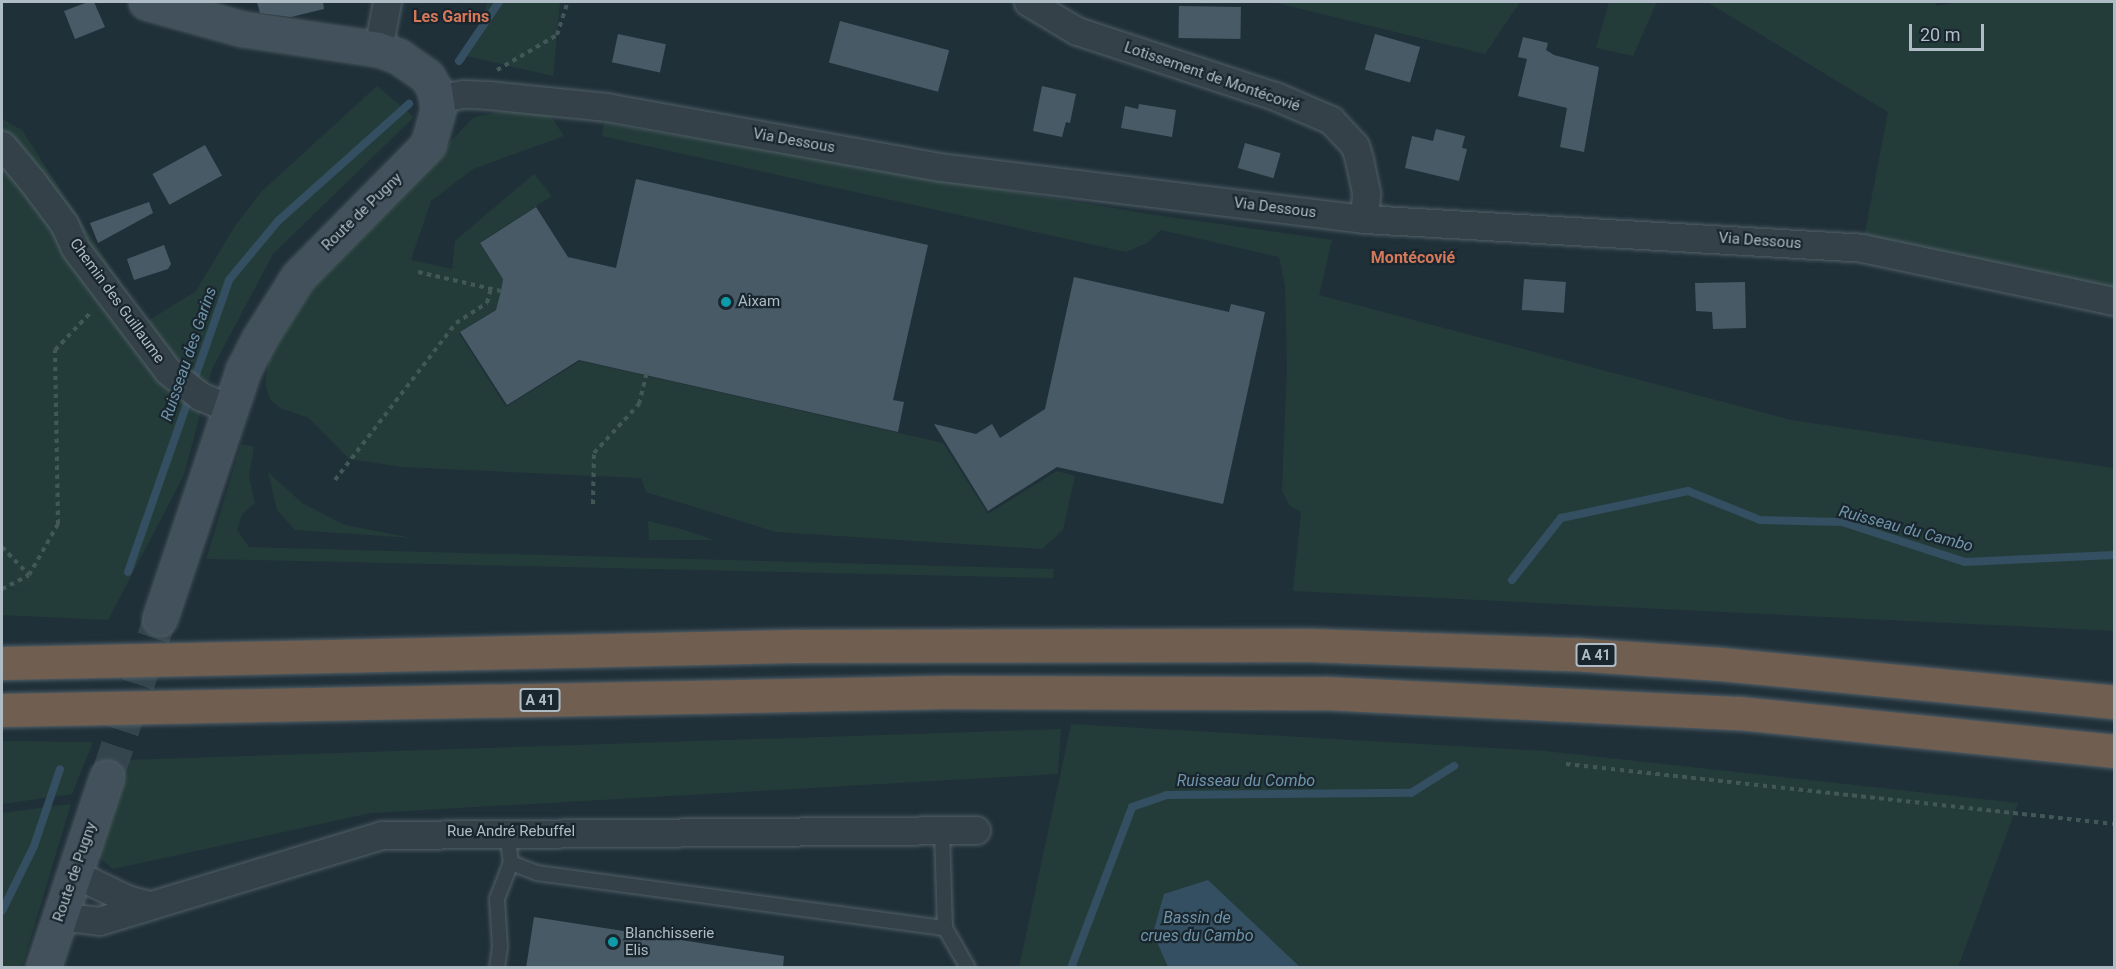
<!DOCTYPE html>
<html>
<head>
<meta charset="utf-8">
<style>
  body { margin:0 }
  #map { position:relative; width:2116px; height:969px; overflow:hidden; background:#203039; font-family:Roboto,sans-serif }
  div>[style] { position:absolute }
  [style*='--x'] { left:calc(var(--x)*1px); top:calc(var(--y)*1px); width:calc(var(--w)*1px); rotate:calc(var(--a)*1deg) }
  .green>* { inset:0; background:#233c39 }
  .water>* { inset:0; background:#344f61 }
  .stream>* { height:8px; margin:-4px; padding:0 4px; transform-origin:4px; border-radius:4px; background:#344f61 }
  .building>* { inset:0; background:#485a65; transform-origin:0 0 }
  .secondary-tunnel>* { height:33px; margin-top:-16.5px; transform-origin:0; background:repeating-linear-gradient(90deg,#35454e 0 33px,transparent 0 49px) }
  .path>* { height:4px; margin-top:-2px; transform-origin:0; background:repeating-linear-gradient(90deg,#425857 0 4.5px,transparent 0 9px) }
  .roads { filter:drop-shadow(0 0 2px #525f67) drop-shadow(0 0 2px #525f67) }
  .lane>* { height:14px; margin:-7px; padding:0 7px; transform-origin:7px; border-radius:7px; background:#344149 }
  .street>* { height:27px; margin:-13.5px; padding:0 13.5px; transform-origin:13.5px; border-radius:13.5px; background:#344149 }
  .secondary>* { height:33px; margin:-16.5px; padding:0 16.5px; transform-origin:16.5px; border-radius:16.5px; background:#42515c }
  .highway>* { height:33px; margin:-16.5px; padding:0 16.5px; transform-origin:16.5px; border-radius:16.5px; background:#705e51 }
  .dots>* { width:16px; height:16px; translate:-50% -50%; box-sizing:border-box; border:3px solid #1a262e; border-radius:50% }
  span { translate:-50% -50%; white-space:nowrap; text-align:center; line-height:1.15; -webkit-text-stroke:4.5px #1a262e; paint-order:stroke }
  .shield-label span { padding:2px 4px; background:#1a262e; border:2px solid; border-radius:4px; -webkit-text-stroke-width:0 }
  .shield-label { font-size:14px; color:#afbcc6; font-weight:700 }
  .street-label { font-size:15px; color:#afbcc6 }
  .poi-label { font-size:15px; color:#afbcc6 }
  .left { translate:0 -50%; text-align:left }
  .neighbourhood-label { font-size:16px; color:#d5785a; font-weight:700 }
  .water-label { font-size:16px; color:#6f94aa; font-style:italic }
  .frame { position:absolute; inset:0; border:3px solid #afbcc6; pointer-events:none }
  .scale { position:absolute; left:1909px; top:24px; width:75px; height:27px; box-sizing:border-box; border:3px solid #afbcc6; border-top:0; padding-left:8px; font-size:18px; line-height:21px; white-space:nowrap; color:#afbcc6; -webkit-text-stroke:4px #1a262e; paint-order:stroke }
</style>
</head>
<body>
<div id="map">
  <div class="green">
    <i style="clip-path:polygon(488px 2px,560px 2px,553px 76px,466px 56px)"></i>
    <i style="clip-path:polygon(1273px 2px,1520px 2px,1485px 54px)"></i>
    <i style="clip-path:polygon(1609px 2px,1657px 2px,1633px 56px,1596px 48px)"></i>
    <i style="clip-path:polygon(1707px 2px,1935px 2px,1936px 6px,1960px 2px,2114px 2px,2114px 301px,1862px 248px,1888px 112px)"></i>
    <i style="clip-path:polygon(377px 86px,414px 117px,273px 254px,212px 369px,184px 475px,108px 620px,2px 615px,2px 586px,34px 596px,2px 585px,2px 119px,22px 130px,146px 322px,196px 291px,235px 226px,261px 192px)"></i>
    <i style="clip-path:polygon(510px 110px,550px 115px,564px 136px,473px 169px,431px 201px,411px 260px,452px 269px,455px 241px,534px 174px,552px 196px,479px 243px,503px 279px,499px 307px,459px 333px,506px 407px,580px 361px,943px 443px,988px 514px,1057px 471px,1075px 476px,1063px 530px,1042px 549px,776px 532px,646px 492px,641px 478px,402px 467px,349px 459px,309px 418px,280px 408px,270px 399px,265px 384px,269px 356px,321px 276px,474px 117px)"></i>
    <i style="clip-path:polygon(604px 123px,1143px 213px,1332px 240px,1319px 295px,1791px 420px,2114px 468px,2114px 631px,1293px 591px,1301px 512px,1290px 506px,1282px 491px,1287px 368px,1285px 286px,1279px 257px,1161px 230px,1147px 243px,1126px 252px,602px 136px)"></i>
    <i style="clip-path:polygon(241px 444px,254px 447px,249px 476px,255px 503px,242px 514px,237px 530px,249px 547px,1054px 569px,1053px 578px,206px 559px)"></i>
    <i style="clip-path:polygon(268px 472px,302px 503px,345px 525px,412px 538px,295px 530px,277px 510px)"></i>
    <i style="clip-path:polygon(648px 521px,681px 529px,714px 540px,649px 540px)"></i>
    <i style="clip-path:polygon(1071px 724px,1545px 751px,2018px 803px,1958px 967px,1019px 968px)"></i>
    <i style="clip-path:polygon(1061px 729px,1058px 774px,371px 813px,113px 869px,97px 856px,101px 828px,125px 760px)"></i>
    <i style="clip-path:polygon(2px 741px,93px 742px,72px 794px,2px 804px)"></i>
    <i style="clip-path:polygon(71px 804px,22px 967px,2px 967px,2px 813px)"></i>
  </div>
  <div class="water">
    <i style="clip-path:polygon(1208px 880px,1300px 967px,1168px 967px,1153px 933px,1164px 894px)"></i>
  </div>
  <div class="stream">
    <i style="--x:459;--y:61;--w:71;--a:-55.9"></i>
    <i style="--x:193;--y:383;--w:109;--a:-70.7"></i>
    <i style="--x:229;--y:280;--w:77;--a:-50.3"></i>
    <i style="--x:278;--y:221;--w:176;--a:-41.8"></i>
    <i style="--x:128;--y:572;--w:188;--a:-70.7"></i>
    <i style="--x:1512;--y:580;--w:79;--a:-51.7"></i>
    <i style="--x:1561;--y:518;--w:130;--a:-12"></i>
    <i style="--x:1688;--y:491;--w:78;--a:21.9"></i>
    <i style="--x:1760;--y:520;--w:82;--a:1.4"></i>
    <i style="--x:1842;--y:522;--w:129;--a:18"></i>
    <i style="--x:1965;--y:562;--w:149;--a:-2.7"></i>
    <i style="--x:2;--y:911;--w:72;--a:-63.8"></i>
    <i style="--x:34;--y:846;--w:81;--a:-71.3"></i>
    <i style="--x:1071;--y:968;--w:172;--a:-69.2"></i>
    <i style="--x:1132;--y:807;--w:37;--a:-19"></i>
    <i style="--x:1167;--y:795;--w:244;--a:-0.5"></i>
    <i style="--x:1411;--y:793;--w:51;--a:-32.1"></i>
  </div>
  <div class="building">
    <i style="clip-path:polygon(88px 2px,94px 2px,105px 27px,75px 39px,64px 11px)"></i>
    <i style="clip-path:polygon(257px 2px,323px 2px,324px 9px,291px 17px,260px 13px)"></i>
    <i style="left:1179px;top:6px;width:62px;height:32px;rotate:1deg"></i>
    <i style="left:840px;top:21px;width:113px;height:43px;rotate:15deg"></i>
    <i style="left:618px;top:34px;width:49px;height:29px;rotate:12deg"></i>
    <i style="left:1375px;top:34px;width:47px;height:37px;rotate:16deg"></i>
    <i style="clip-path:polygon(1523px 37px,1548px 43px,1546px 50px,1554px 55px,1599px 67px,1584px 152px,1560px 147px,1567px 108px,1518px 96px,1527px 59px,1518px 57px)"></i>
    <i style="clip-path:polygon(1042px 86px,1076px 94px,1070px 123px,1066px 122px,1062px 137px,1033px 131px)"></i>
    <i style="clip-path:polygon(1139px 104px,1176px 110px,1172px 137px,1121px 128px,1125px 106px,1138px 109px)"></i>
    <i style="clip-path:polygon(1436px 129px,1465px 136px,1462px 148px,1467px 149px,1459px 181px,1405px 168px,1412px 136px,1433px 141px)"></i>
    <i style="left:1245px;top:143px;width:37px;height:26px;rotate:16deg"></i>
    <i style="left:205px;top:145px;width:35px;height:60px;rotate:61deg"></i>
    <i style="clip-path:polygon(636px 179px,928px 245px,893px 400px,904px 402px,898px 432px,579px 360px,507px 405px,460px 332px,496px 310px,501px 291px,503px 279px,480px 243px,536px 207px,568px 257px,616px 268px)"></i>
    <i style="clip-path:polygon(149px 202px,153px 213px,98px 243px,90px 223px)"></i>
    <i style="clip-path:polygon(164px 245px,171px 264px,168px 269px,134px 280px,127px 259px)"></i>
    <i style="clip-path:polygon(1074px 277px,1229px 312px,1231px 304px,1265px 312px,1223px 504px,1057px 467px,988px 511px,934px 424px,976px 434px,992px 424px,1000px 438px,1045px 409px)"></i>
    <i style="left:1524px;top:279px;width:42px;height:31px;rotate:4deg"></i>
    <i style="clip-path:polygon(1745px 282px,1746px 328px,1713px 329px,1712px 312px,1696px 311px,1695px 283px)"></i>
    <i style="clip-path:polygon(534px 917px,784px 956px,783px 968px,526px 968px)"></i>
  </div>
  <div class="secondary-tunnel">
    <i style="--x:107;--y:777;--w:168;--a:-71.6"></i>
  </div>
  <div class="path">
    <i style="--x:497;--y:70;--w:69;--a:-30.3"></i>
    <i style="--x:557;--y:35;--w:35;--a:-72"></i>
    <i style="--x:418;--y:272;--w:85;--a:12.9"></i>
    <i style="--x:335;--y:480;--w:198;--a:-52.4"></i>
    <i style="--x:456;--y:323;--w:37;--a:-33"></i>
    <i style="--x:487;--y:303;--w:16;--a:-75"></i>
    <i style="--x:593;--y:504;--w:51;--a:-88.9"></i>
    <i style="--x:594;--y:453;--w:67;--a:-47.4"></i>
    <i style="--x:639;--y:404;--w:36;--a:-76"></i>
    <i style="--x:2;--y:547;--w:39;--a:46"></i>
    <i style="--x:2;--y:589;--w:30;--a:-27"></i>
    <i style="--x:29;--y:575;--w:59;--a:-60.4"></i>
    <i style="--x:58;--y:524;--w:174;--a:-91"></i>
    <i style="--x:55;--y:350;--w:54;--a:-46.5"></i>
    <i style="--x:1566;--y:764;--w:551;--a:6.25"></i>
  </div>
  <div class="roads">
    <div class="lane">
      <i style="--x:507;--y:831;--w:32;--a:83"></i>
      <i style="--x:511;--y:863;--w:28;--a:21"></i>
      <i style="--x:537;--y:873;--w:412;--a:7.7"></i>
      <i style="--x:942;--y:832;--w:96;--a:88.2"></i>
      <i style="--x:945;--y:928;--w:46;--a:60.1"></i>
      <i style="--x:497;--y:968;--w:21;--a:-82"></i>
      <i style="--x:500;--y:947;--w:48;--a:-93.6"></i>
      <i style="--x:497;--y:899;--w:39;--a:-69"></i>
    </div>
    <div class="street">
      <i style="--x:1028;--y:2;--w:57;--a:30.6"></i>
      <i style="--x:1077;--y:31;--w:208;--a:18.2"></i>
      <i style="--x:1275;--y:96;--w:61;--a:23.2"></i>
      <i style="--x:1331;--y:120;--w:35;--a:47"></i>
      <i style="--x:1355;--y:146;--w:14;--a:73"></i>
      <i style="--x:1359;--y:159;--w:35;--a:78"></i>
      <i style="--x:1366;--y:193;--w:26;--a:94"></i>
      <i style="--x:378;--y:49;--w:48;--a:-79.2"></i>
      <i style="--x:437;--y:99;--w:26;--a:-11"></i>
      <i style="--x:463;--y:94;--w:25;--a:2"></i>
      <i style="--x:488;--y:95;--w:119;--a:5.8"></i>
      <i style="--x:606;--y:107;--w:339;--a:10.2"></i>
      <i style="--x:940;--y:167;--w:427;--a:7"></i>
      <i style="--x:1364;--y:219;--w:499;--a:3.3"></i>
      <i style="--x:1862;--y:248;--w:258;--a:11.9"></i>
      <i style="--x:2;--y:145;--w:47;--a:50.2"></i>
      <i style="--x:32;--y:181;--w:54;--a:53.3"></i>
      <i style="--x:64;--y:224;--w:26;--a:65"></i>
      <i style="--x:75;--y:248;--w:154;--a:52.9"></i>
      <i style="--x:168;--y:371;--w:41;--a:38"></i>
      <i style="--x:200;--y:396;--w:33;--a:23"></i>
      <i style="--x:75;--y:874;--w:58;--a:25.7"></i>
      <i style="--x:127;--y:899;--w:23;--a:15"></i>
      <i style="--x:59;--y:916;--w:40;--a:7.1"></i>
      <i style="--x:99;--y:921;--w:296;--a:-16.9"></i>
      <i style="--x:382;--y:835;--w:594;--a:-0.48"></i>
    </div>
    <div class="secondary">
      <i style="--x:146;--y:2;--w:101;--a:15.6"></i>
      <i style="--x:243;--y:29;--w:136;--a:8.4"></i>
      <i style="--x:378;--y:49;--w:21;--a:19"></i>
      <i style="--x:398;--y:56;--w:35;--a:35"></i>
      <i style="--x:427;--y:76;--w:16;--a:60"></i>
      <i style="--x:435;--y:90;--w:20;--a:81"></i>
      <i style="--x:438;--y:110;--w:36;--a:106"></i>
      <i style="--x:428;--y:145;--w:185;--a:134.6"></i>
      <i style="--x:298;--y:277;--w:73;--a:122.2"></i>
      <i style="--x:259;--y:339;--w:36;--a:117"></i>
      <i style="--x:243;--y:371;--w:261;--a:108.6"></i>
      <i style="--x:43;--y:968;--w:201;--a:-71.5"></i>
    </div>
    <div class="highway">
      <i style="--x:2;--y:663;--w:789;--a:-1.23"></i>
      <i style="--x:791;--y:646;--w:518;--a:-0.11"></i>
      <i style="--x:1309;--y:645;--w:264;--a:2"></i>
      <i style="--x:1573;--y:654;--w:147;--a:3.9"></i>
      <i style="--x:1720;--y:664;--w:396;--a:5.5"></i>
      <i style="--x:2;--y:710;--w:944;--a:-1.09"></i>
      <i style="--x:946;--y:692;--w:379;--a:0.2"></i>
      <i style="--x:1325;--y:693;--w:415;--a:2.8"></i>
      <i style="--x:1740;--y:713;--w:376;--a:5.8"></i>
    </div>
  </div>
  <div class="dots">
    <i style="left:726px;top:302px;background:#0f9aa8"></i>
    <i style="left:613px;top:942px;background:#0f9aa8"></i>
  </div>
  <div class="shield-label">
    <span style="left:1596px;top:655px">A 41</span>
    <span style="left:540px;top:700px">A 41</span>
  </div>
  <div class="street-label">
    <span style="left:1212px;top:77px;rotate:19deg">Lotissement de Montécovié</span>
    <span style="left:794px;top:141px;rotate:10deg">Via Dessous</span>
    <span style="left:1275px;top:208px;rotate:7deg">Via Dessous</span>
    <span style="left:362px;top:212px;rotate:-44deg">Route de Pugny</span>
    <span style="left:1760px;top:241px;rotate:4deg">Via Dessous</span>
    <span style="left:117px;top:301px;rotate:54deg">Chemin des Guillaume</span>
    <span style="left:511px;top:832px">Rue André Rebuffel</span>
    <span style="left:75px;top:872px;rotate:-71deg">Route de Pugny</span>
  </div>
  <div class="poi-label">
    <span class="left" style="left:738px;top:302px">Aixam</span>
    <span class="left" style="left:625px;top:942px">Blanchisserie<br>Elis</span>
  </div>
  <div class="neighbourhood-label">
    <span style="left:451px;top:17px">Les Garins</span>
    <span style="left:1413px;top:258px">Montécovié</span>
  </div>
  <div class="water-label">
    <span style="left:189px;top:354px;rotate:-71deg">Ruisseau des Garins</span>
    <span style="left:1906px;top:529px;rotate:15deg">Ruisseau du Cambo</span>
    <span style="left:1246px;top:781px">Ruisseau du Combo</span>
    <span style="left:1197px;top:927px">Bassin de<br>crues du Cambo</span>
  </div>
  <div class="frame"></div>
  <div class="scale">20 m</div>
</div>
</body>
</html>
